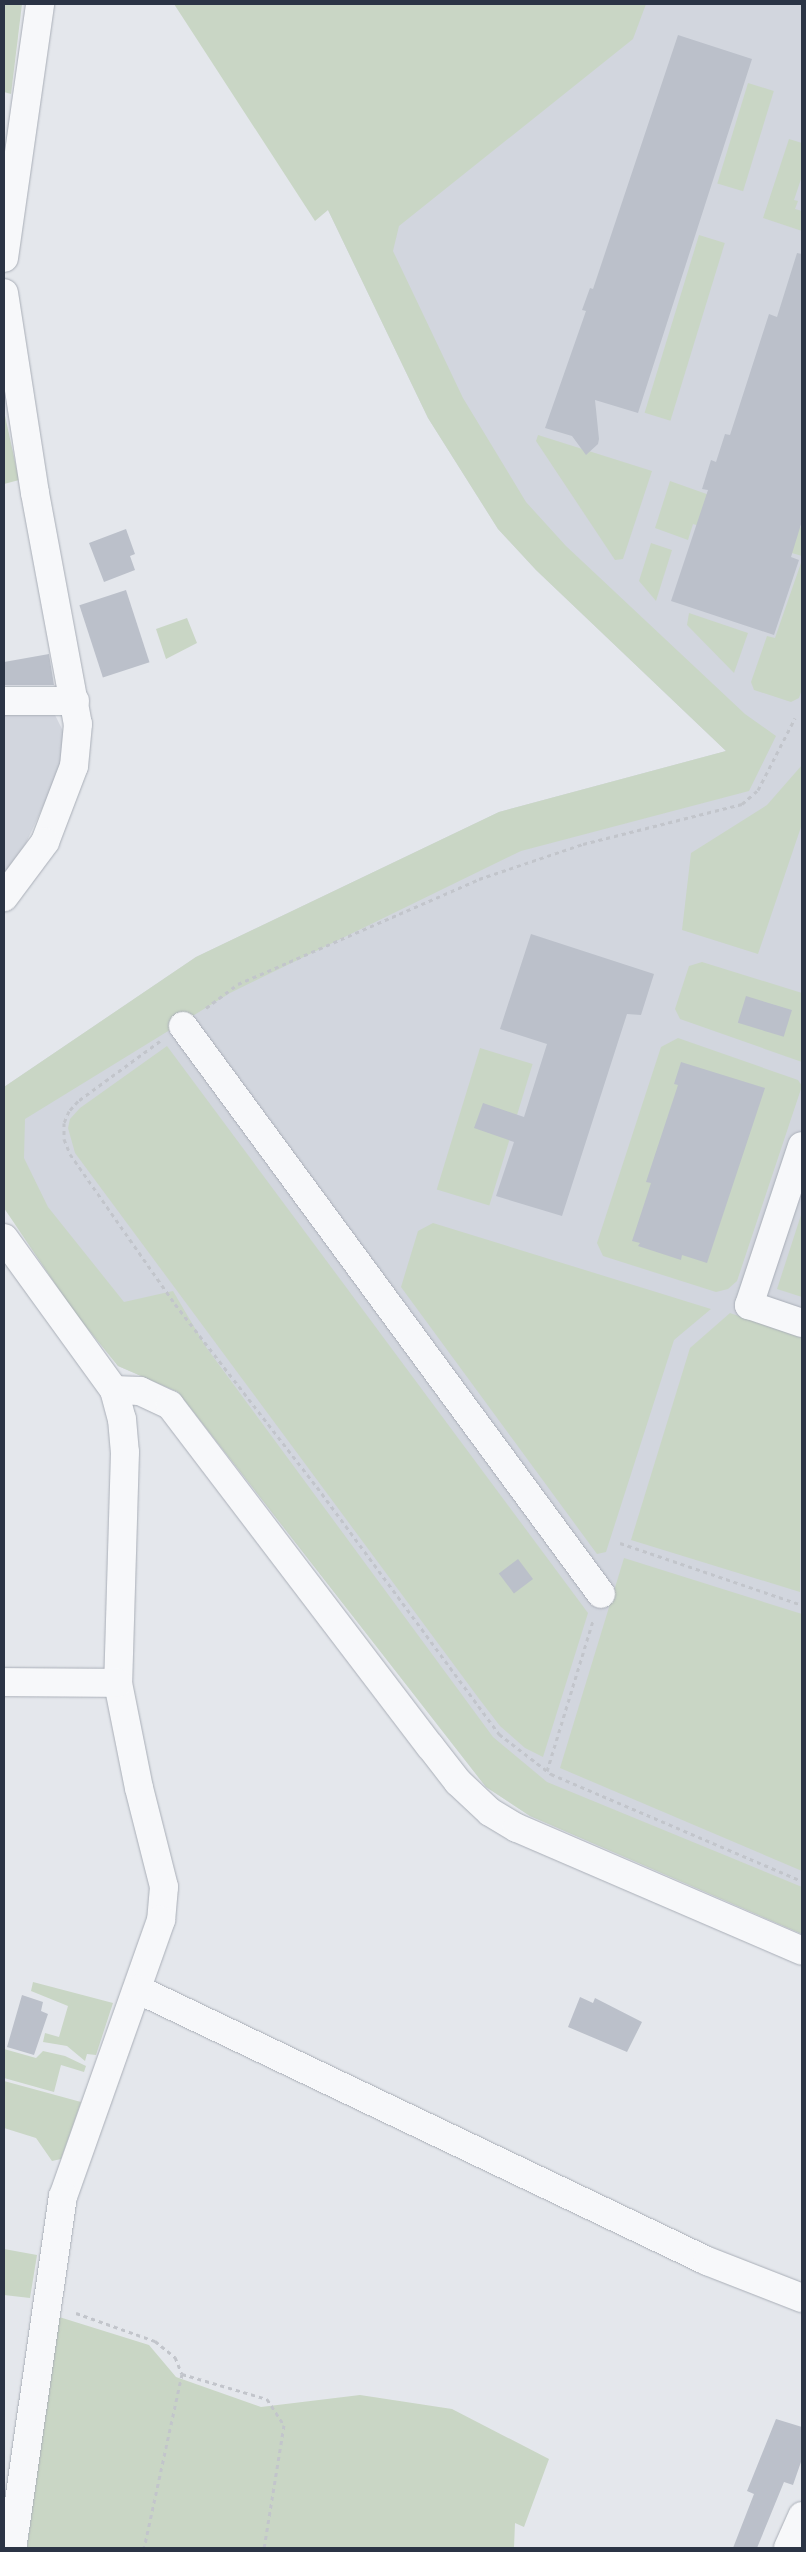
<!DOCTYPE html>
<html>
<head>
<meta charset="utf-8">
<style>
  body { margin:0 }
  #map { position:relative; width:806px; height:2552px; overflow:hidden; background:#e4e7ec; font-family:Inter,sans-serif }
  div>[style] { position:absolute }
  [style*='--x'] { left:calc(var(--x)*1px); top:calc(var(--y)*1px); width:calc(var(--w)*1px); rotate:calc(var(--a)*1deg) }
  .built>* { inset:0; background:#d2d6de }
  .green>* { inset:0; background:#c9d6c5; transform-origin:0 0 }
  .building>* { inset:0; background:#bbc0ca; transform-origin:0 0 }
  .path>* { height:3px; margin-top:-1.5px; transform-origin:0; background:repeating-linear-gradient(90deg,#c2c5cb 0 4px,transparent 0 8px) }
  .roads { filter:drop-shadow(0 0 1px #a9aeb7) drop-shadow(0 0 1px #a9aeb7) }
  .minor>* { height:28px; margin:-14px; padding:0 14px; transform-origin:14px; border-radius:14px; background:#f7f8fa }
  span { translate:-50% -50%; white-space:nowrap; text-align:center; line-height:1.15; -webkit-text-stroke:4px #f4f6f9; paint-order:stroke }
  .frame { position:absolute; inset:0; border:5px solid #2b3445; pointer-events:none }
</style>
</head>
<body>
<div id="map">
  <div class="built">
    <i style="clip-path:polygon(569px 4px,802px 4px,802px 1934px,530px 1816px,486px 1787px,178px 1392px,118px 1366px,4px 1208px,4px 1087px,196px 957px,499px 812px,726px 751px,536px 570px,498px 529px,428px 418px,328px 210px)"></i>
    <i style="clip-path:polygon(4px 709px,54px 713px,65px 735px,61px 768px,26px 843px,4px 874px)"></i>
  </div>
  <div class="green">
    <i style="clip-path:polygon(4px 4px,22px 4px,11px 94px,4px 92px)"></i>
    <i style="clip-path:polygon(174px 4px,646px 4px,633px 39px,399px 226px,393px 251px,463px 398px,526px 502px,566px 546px,745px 714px,776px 736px,749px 791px,521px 851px,230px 993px,25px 1119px,24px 1158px,48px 1207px,124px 1302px,173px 1291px,206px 1347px,493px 1737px,547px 1782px,802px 1887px,802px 1934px,530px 1816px,486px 1787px,178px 1392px,118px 1366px,74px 1312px,4px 1208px,4px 1087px,196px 957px,499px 812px,726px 751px,536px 570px,498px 529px,428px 418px,328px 210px,315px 221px)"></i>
    <i style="left:748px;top:83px;width:27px;height:105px;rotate:17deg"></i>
    <i style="clip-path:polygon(789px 139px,802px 143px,802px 176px,794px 200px,798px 201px,795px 209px,802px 211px,802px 231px,763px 218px)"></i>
    <i style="left:699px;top:235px;width:27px;height:186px;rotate:17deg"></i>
    <i style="clip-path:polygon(4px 411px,19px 480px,4px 484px)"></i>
    <i style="clip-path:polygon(538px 435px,652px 471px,623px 559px,615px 560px,536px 441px)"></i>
    <i style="clip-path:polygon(670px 481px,802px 528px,802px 556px,693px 524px,688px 540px,655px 528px)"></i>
    <i style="clip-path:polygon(651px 543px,672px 550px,656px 601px,639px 581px)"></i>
    <i style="clip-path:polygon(802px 560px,802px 689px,799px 698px,791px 702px,754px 690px,751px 682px,767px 636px,775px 638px)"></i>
    <i style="clip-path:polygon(689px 613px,748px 633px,734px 673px,687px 625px)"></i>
    <i style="clip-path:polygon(187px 618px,197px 643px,166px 659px,156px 629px)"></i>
    <i style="clip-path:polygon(802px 765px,802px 824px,758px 954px,682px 930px,691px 853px,767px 805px)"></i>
    <i style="clip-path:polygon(702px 962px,802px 993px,802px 1062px,680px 1019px,675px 1009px,689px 966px)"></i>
    <i style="clip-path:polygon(678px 1038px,798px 1080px,802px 1086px,737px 1281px,728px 1289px,716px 1292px,603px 1256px,597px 1243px,661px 1047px)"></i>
    <i style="clip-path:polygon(167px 1046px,588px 1613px,543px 1757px,525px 1748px,500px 1726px,480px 1700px,75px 1153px,68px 1128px,70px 1119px,80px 1108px)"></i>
    <i style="left:480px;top:1048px;width:55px;height:148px;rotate:17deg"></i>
    <i style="clip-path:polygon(802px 1212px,802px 1297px,777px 1289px)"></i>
    <i style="clip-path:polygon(433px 1223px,711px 1309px,674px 1340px,606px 1552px,597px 1554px,401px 1287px,418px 1231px)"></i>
    <i style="clip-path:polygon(730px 1313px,802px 1338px,800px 1592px,631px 1540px,690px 1348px)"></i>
    <i style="clip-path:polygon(624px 1558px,802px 1614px,802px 1871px,560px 1768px)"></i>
    <i style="clip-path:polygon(33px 1982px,113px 2003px,96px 2055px,87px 2054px,85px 2061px,67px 2046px,43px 2042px,45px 2033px,59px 2037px,68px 2006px,31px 1991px)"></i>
    <i style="clip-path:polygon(4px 2049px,36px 2058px,43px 2051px,65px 2056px,86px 2066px,84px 2072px,61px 2065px,54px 2092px,4px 2078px)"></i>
    <i style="clip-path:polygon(4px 2081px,81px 2102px,61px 2159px,52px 2161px,36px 2138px,4px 2128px)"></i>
    <i style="clip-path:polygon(4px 2249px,37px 2255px,30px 2298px,4px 2295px)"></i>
    <i style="clip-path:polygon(56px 2316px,149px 2345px,176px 2377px,261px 2407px,360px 2395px,452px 2409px,549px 2459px,524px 2527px,515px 2523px,514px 2548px,27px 2548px)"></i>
  </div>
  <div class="building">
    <i style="clip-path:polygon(678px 35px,752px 59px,638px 413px,595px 400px,599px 439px,598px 444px,586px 455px,572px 436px,545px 428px,586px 311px,582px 310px,590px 288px,593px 289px)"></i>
    <i style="clip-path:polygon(797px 253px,802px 254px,802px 521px,791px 557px,799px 560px,774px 635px,671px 601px,708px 490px,702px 489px,711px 460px,716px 462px,725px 434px,730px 435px,769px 314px,777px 317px)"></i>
    <i style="clip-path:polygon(126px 529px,135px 554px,130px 556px,135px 570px,104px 582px,89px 543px)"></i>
    <i style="left:126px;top:590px;width:76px;height:49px;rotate:72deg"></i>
    <i style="clip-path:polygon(49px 654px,54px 685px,4px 685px,4px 662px)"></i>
    <i style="clip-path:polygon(531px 934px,654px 974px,641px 1015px,627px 1014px,562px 1216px,496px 1196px,514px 1142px,474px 1128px,483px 1103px,524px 1117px,547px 1044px,500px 1029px)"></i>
    <i style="left:746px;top:996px;width:48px;height:28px;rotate:17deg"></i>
    <i style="clip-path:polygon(681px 1062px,765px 1088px,707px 1263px,682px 1255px,681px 1260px,638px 1246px,640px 1243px,632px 1241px,651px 1183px,646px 1182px,678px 1085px,674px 1084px)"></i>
    <i style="left:518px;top:1559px;width:25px;height:24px;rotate:53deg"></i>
    <i style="clip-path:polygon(22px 1995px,43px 2002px,41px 2011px,48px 2014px,34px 2055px,7px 2047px)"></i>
    <i style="clip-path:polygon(580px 1997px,593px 2003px,595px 1998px,642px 2022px,627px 2052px,568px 2027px)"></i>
    <i style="clip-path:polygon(776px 2419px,802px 2427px,802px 2459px,793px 2485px,784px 2482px,757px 2548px,733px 2548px,754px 2494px,747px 2491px)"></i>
  </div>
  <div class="path">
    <i style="--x:206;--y:1008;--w:40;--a:-37"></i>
    <i style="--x:238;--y:984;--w:263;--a:-23.5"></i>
    <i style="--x:479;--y:879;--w:110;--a:-18.6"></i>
    <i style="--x:583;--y:844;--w:164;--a:-14.1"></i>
    <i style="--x:742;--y:804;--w:21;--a:-41"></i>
    <i style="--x:758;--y:790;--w:81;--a:-62.8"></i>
    <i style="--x:160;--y:1041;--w:102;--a:143.8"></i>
    <i style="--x:78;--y:1101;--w:13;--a:132"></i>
    <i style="--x:69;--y:1111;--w:13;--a:113"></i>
    <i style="--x:64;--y:1123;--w:16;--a:90"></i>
    <i style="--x:64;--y:1139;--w:16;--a:68"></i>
    <i style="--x:70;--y:1154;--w:183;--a:55"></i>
    <i style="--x:175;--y:1304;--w:232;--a:52.2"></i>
    <i style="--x:317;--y:1487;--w:307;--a:53.6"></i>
    <i style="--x:499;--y:1734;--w:66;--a:37.6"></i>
    <i style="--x:551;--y:1774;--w:273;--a:23.1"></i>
    <i style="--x:620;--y:1543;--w:192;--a:18.8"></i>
    <i style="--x:547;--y:1771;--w:157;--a:-73"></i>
    <i style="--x:76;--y:2313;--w:84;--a:19.5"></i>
    <i style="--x:155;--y:2341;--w:26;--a:39"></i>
    <i style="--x:175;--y:2357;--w:18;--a:68"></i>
    <i style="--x:182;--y:2374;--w:178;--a:102.3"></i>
    <i style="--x:182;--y:2374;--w:89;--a:16.4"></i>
    <i style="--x:267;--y:2399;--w:31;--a:57"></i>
    <i style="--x:284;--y:2425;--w:125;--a:99.2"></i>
  </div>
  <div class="roads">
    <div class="minor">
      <i style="--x:4;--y:258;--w:257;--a:-81.9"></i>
      <i style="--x:4;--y:293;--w:202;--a:81.2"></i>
      <i style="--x:35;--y:493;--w:235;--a:79.5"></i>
      <i style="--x:78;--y:724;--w:42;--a:95.4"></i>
      <i style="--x:74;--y:766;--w:81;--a:110.9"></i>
      <i style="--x:45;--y:842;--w:69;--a:126.7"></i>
      <i style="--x:4;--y:701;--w:71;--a:0"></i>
      <i style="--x:183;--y:1026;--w:705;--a:53.65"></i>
      <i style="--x:802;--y:1146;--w:168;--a:108.4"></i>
      <i style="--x:749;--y:1305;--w:56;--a:18.8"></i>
      <i style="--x:4;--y:1238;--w:188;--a:54.1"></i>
      <i style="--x:114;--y:1390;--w:30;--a:75"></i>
      <i style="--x:122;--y:1419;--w:33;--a:85"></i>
      <i style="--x:125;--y:1452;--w:231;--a:91.7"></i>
      <i style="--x:118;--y:1683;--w:107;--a:78.7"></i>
      <i style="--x:139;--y:1788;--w:102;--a:75.8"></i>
      <i style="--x:164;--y:1887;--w:33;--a:95"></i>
      <i style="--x:161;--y:1920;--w:293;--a:109.5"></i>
      <i style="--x:63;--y:2196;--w:356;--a:98.2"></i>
      <i style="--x:114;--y:1390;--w:26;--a:2"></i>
      <i style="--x:140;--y:1391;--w:33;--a:25"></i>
      <i style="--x:170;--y:1405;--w:429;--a:52.7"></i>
      <i style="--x:430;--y:1746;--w:46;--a:52.1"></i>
      <i style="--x:458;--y:1782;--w:44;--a:43.2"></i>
      <i style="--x:490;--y:1812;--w:31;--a:31"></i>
      <i style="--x:517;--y:1828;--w:310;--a:23.3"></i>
      <i style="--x:4;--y:1682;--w:114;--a:0.5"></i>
      <i style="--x:137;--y:1989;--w:632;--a:25.51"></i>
      <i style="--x:707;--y:2261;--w:102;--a:21.3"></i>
      <i style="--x:788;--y:2548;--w:35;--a:-66"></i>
    </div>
  </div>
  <div class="frame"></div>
</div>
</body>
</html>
